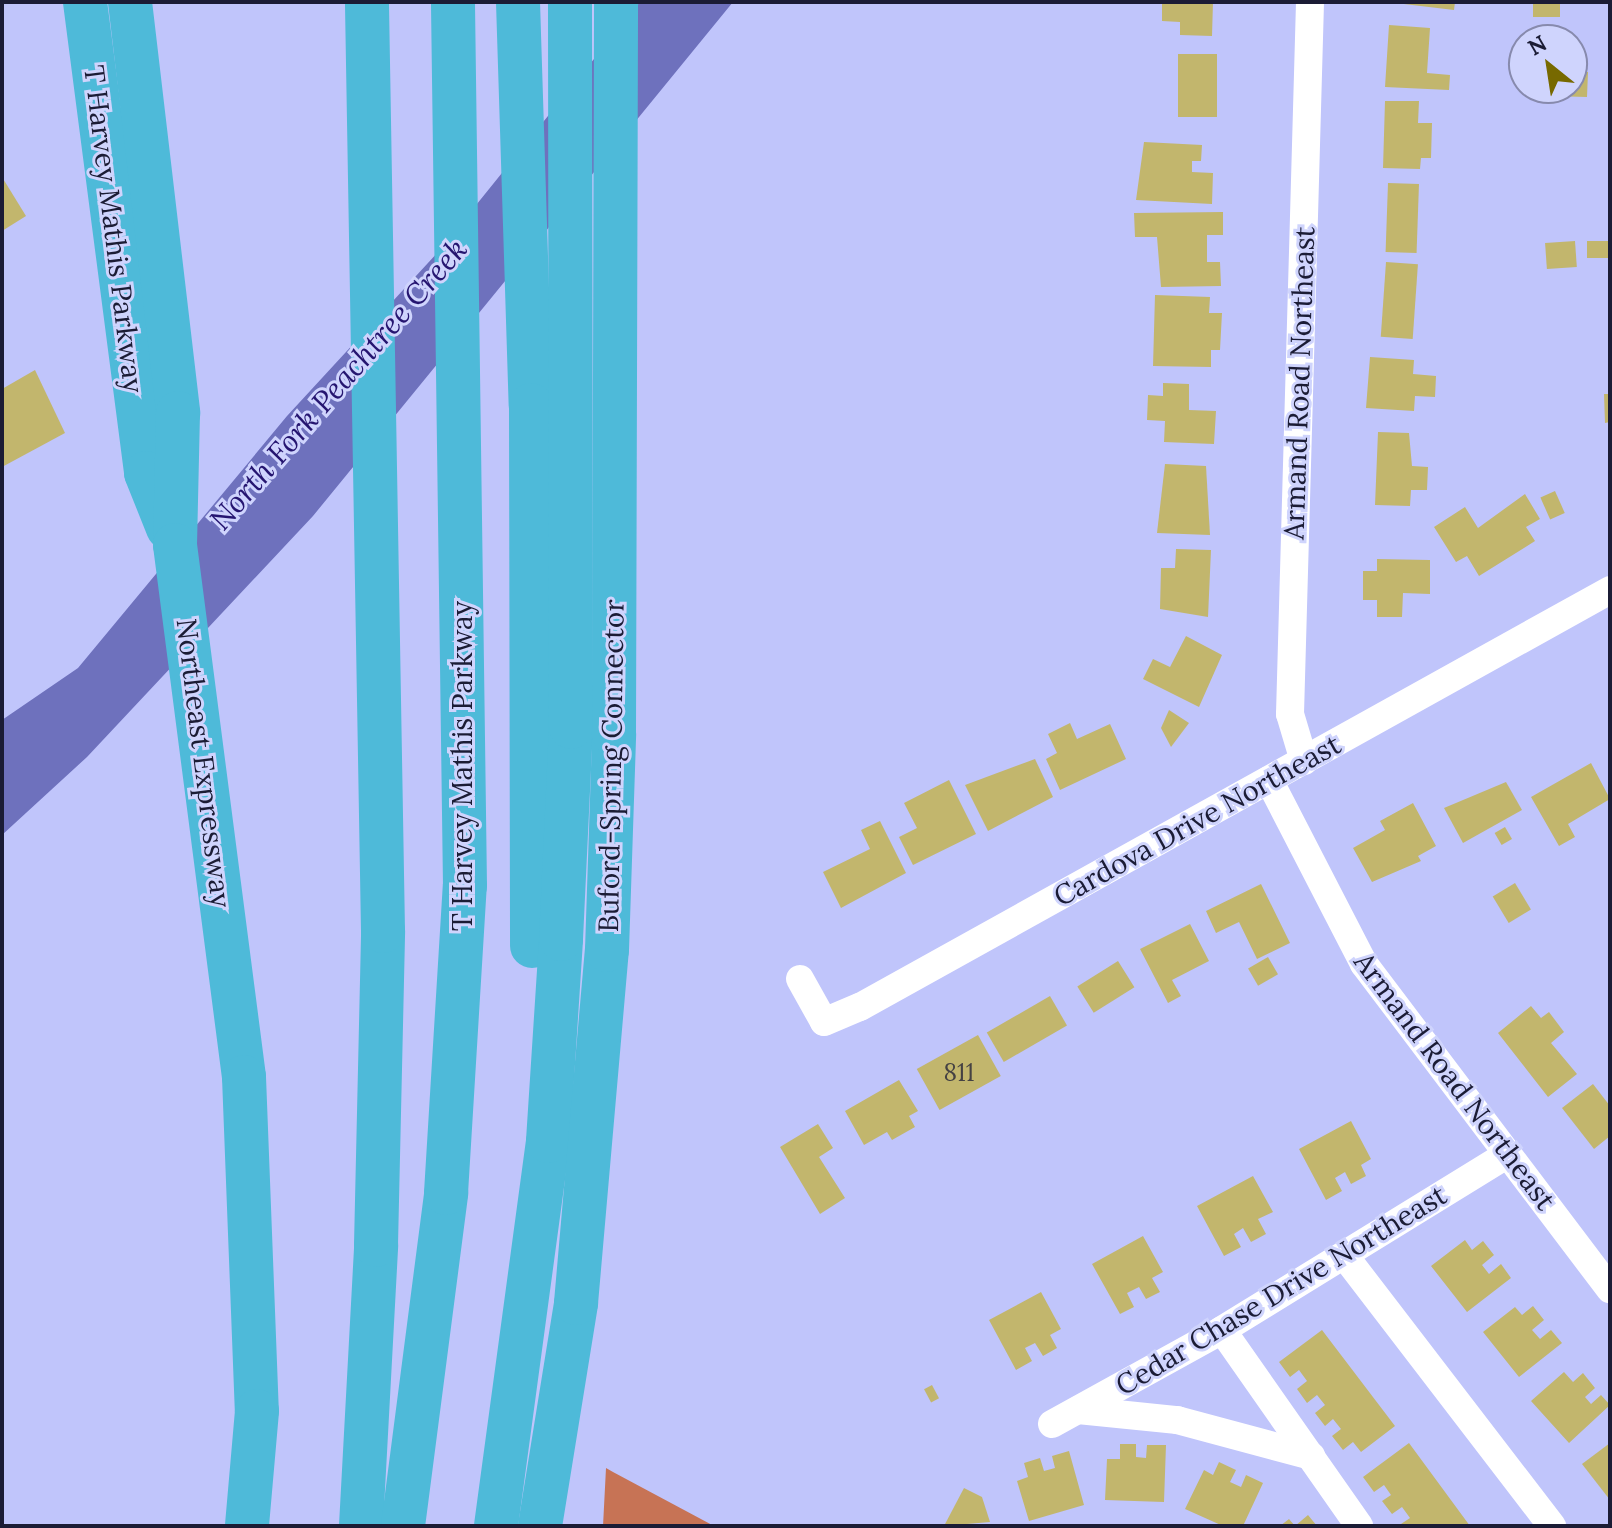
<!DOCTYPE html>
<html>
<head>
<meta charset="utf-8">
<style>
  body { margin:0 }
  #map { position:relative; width:1612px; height:1528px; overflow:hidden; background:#c0c5fb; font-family:Lora,serif }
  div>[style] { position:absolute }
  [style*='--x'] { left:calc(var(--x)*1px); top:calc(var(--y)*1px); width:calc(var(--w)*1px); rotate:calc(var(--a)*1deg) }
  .forest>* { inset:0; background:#c77355 }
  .water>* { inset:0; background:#6e71bd }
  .building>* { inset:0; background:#c2b66d; transform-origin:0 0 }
  .street>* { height:28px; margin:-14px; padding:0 14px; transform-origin:14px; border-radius:14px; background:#fff }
  .highway>* { height:44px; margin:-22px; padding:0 22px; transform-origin:22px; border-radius:22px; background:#4ebad9 }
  span { translate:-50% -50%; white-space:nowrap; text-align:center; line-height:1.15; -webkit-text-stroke:6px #cfd4fd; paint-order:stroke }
  .number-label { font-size:24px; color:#454243 }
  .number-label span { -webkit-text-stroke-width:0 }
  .street-label { font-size:28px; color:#1b1c35 }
  .water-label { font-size:30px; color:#251570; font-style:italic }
  .frame { position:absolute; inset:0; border:4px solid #1b1c35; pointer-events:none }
  .north { position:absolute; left:1508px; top:24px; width:80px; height:80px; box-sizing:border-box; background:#cfd4fd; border:2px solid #878aad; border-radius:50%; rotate:330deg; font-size:22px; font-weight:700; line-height:32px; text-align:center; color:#1b1c35 }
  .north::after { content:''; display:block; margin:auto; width:28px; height:36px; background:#776900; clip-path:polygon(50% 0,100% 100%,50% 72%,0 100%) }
</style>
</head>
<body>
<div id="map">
  <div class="forest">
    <i style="clip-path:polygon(606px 1468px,613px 1472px,714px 1526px,603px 1526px)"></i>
  </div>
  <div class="water">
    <i style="clip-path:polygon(640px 2px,733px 2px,313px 516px,87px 757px,2px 835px,2px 720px,78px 668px,287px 416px,439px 251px)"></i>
  </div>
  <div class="building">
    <i style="clip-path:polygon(1162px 2px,1213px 2px,1212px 36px,1180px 35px,1180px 22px,1162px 21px)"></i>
    <i style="clip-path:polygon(1387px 2px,1455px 2px,1454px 10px)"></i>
    <i style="left:1533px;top:2px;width:27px;height:15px"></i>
    <i style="clip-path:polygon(1389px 25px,1430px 28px,1427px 73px,1450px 75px,1449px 90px,1385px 87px)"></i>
    <i style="left:1178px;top:54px;width:39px;height:63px"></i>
    <i style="clip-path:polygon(1572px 71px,1588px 72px,1587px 97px,1551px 96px,1551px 88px,1572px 88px)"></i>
    <i style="clip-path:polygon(1385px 101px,1419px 101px,1418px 123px,1432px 123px,1431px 158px,1421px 158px,1420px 169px,1383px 168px)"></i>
    <i style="clip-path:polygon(1144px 142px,1202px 145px,1201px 161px,1192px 161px,1192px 172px,1213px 173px,1212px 204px,1136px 200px)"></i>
    <i style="clip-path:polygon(2px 177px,26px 216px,2px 231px)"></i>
    <i style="left:1388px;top:183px;width:31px;height:69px;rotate:2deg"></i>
    <i style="clip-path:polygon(1223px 212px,1223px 235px,1207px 235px,1207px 262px,1220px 262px,1221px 286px,1161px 287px,1157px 237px,1135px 237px,1134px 213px)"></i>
    <i style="left:1575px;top:241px;width:26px;height:30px;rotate:86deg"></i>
    <i style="left:1587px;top:241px;width:23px;height:17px"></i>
    <i style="left:1386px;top:262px;width:32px;height:75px;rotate:4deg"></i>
    <i style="clip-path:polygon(1155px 295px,1210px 297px,1209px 313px,1222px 313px,1220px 350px,1211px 350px,1211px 367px,1153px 366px)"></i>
    <i style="clip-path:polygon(1370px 357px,1414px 360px,1413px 374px,1436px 376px,1435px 397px,1415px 396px,1414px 411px,1366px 408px)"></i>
    <i style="clip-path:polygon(35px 370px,65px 433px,2px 467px,2px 389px)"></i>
    <i style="clip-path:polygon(1163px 383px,1189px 384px,1189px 410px,1216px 411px,1214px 444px,1164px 442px,1165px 421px,1147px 420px,1148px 395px,1163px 396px)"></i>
    <i style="clip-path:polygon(1604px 394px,1610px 394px,1610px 422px,1605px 423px)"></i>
    <i style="clip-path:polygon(1378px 432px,1409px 433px,1412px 466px,1428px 467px,1427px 490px,1411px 490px,1410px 506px,1375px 505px)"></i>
    <i style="clip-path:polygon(1165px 464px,1206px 466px,1210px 535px,1157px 533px)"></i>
    <i style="left:1555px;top:491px;width:24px;height:16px;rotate:66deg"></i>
    <i style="clip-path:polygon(1525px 494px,1540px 519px,1526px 527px,1535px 541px,1479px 576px,1467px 556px,1456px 562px,1434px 527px,1465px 507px,1478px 528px)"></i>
    <i style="clip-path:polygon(1176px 549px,1211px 550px,1208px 617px,1160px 609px,1161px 568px,1175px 568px)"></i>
    <i style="clip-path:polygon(1377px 559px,1430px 560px,1430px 594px,1403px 593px,1402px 617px,1377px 617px,1377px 600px,1363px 600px,1363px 571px,1377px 571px)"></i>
    <i style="clip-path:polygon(1186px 636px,1222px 655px,1199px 707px,1143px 679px,1153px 659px,1170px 667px)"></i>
    <i style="clip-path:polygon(1169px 710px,1189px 723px,1171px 747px,1161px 728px)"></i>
    <i style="clip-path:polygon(1070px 723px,1077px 739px,1110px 724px,1126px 759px,1060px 790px,1046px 759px,1057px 753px,1048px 734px)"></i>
    <i style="clip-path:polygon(1035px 759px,1053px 797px,988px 831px,965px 785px)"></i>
    <i style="clip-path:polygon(1591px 763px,1610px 799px,1568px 824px,1575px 837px,1559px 846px,1531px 797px)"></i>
    <i style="clip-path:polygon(949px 780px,976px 834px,913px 865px,899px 837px,917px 828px,904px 803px)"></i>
    <i style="clip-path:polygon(1506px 782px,1522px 810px,1463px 843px,1444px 808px)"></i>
    <i style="clip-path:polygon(1413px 803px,1436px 846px,1418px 856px,1421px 861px,1372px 882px,1353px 848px,1385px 830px,1380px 821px)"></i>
    <i style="clip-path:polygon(880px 821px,906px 873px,841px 908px,823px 872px,870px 849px,861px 830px)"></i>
    <i style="left:1505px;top:827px;width:14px;height:12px;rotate:60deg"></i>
    <i style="left:1515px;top:883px;width:31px;height:26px;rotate:59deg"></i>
    <i style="clip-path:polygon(1261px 884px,1290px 943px,1257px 959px,1239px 922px,1216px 933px,1206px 911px)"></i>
    <i style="clip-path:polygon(1190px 924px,1209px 961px,1172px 980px,1181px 996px,1168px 1003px,1140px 949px)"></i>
    <i style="left:1268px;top:957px;width:20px;height:23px;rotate:60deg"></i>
    <i style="left:1118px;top:961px;width:31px;height:48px;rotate:58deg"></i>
    <i style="left:1050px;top:996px;width:34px;height:73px;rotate:60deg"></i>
    <i style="clip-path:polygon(1531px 1006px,1541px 1018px,1549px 1012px,1564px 1032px,1551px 1043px,1577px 1074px,1548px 1097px,1498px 1033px)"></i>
    <i style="left:978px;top:1035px;width:47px;height:70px;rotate:61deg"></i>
    <i style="clip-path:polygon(899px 1080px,918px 1111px,909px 1116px,915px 1127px,892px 1140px,887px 1132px,864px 1145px,845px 1111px)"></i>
    <i style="clip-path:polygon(1593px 1084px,1610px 1106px,1610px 1136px,1594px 1149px,1562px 1108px)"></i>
    <i style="clip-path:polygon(1351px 1121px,1371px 1159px,1361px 1165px,1366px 1176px,1351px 1184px,1345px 1172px,1335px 1178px,1342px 1191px,1326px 1200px,1299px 1149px)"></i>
    <i style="clip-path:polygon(818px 1124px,833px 1148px,819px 1157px,845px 1198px,820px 1214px,780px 1147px)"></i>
    <i style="clip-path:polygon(1253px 1176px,1273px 1212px,1258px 1219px,1266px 1234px,1251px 1242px,1243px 1228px,1234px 1234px,1241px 1247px,1224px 1256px,1197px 1206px)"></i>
    <i style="clip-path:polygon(1143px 1236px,1163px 1272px,1152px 1278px,1160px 1292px,1146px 1299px,1139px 1287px,1127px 1293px,1134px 1307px,1120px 1314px,1092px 1264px)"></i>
    <i style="clip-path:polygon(1465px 1240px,1472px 1250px,1483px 1241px,1494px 1255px,1482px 1265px,1489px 1274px,1501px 1264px,1511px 1278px,1467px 1312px,1431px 1266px)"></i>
    <i style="clip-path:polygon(1041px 1292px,1061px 1329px,1050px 1335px,1057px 1348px,1043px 1356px,1035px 1343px,1025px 1348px,1032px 1361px,1016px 1370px,989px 1320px)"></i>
    <i style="clip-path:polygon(1533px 1306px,1544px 1320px,1532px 1330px,1540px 1339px,1551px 1330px,1562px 1343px,1519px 1377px,1483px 1332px,1515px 1307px,1522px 1315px)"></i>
    <i style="clip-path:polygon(1322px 1330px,1395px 1426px,1361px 1452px,1353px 1442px,1343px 1450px,1332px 1436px,1341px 1429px,1333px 1419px,1325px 1426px,1315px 1413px,1325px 1405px,1317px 1395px,1307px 1403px,1297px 1389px,1307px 1381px,1299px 1370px,1290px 1377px,1279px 1362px)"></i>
    <i style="clip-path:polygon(1564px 1372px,1573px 1382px,1583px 1373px,1595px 1388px,1585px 1397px,1591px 1404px,1601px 1395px,1610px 1405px,1569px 1443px,1531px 1401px)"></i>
    <i style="left:932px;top:1385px;width:15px;height:9px;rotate:62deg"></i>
    <i style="clip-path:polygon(1409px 1443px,1470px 1526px,1398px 1526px,1410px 1518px,1402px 1507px,1392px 1514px,1382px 1501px,1391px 1495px,1384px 1485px,1374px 1492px,1363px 1477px)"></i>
    <i style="clip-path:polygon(1610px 1443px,1610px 1500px,1582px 1464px)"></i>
    <i style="clip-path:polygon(1120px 1444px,1136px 1444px,1136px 1457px,1146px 1458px,1147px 1445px,1166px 1445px,1164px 1502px,1105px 1500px,1107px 1459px,1120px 1459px)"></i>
    <i style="clip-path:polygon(1069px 1451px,1084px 1505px,1029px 1521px,1017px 1481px,1028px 1477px,1024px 1463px,1040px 1458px,1044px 1471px,1055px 1468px,1052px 1456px)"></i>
    <i style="clip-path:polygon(1219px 1462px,1236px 1470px,1230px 1482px,1241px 1487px,1246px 1475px,1263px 1483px,1243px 1526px,1223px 1526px,1185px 1509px,1204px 1470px,1213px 1475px)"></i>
    <i style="clip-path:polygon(964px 1488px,982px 1497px,990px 1522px,944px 1526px)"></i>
    <i style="clip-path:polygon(1308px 1515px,1317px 1526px,1280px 1526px,1289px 1519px,1295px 1526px)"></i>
  </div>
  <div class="street">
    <i style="--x:1304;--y:761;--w:49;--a:-106.6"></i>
    <i style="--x:1290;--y:714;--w:712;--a:-88.39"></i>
    <i style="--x:1269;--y:780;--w:207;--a:62.7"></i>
    <i style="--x:1364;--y:964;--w:408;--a:52.9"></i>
    <i style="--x:800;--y:979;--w:49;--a:60.8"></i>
    <i style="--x:824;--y:1022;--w:39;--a:-23"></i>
    <i style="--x:860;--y:1007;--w:858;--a:-29.07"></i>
    <i style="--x:1344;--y:1255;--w:342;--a:52.5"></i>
    <i style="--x:1222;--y:1330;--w:239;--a:55"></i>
    <i style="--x:1078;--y:1410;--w:100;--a:5.8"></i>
    <i style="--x:1177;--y:1420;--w:139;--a:15"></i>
    <i style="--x:1052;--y:1424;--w:194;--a:-28.9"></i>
    <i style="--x:1222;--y:1330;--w:336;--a:-31.6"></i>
  </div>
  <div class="highway">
    <i style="--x:85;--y:2;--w:475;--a:82.6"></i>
    <i style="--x:146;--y:473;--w:59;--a:68.2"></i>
    <i style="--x:130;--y:2;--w:414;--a:83.3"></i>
    <i style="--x:178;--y:413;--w:132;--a:91.3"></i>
    <i style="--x:175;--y:545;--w:536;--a:82.61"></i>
    <i style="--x:244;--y:1077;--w:334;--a:87.8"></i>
    <i style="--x:257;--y:1411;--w:115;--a:95"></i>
    <i style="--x:518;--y:2;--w:403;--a:88.2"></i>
    <i style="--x:531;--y:405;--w:541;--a:89.89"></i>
    <i style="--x:361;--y:1526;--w:281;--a:-86.9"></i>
    <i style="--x:376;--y:1245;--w:314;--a:-88.7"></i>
    <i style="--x:383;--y:931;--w:929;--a:-90.99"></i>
    <i style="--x:403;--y:1526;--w:336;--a:-82.6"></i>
    <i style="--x:446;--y:1193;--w:308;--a:-86.5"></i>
    <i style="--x:465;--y:886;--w:884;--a:-90.78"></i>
    <i style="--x:496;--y:1526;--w:388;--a:-82.3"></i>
    <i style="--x:548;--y:1141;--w:202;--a:-86.3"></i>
    <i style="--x:561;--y:939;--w:212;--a:-87.3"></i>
    <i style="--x:571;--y:727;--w:725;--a:-90.08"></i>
    <i style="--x:540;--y:1526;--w:226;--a:-80.8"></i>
    <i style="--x:576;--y:1303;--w:354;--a:-85"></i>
    <i style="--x:607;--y:950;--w:216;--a:-88.1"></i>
    <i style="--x:614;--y:734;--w:732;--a:-89.84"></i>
  </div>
  <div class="number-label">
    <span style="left:959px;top:1073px">811</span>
  </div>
  <div class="street-label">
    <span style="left:114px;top:229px;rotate:83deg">T Harvey Mathis Parkway</span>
    <span style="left:1299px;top:383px;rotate:-88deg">Armand Road Northeast</span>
    <span style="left:204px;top:763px;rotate:83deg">Northeast Expressway</span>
    <span style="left:462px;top:766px;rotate:-90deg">T Harvey Mathis Parkway</span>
    <span style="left:611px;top:766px;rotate:-89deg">Buford-Spring Connector</span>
    <span style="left:1197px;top:820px;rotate:-29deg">Cardova Drive Northeast</span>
    <span style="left:1455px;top:1081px;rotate:53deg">Armand Road Northeast</span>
    <span style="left:1281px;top:1290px;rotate:-31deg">Cedar Chase Drive Northeast</span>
  </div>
  <div class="water-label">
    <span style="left:338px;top:384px;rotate:-49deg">North Fork Peachtree Creek</span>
  </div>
  <div class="frame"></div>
  <div class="north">N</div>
</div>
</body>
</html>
